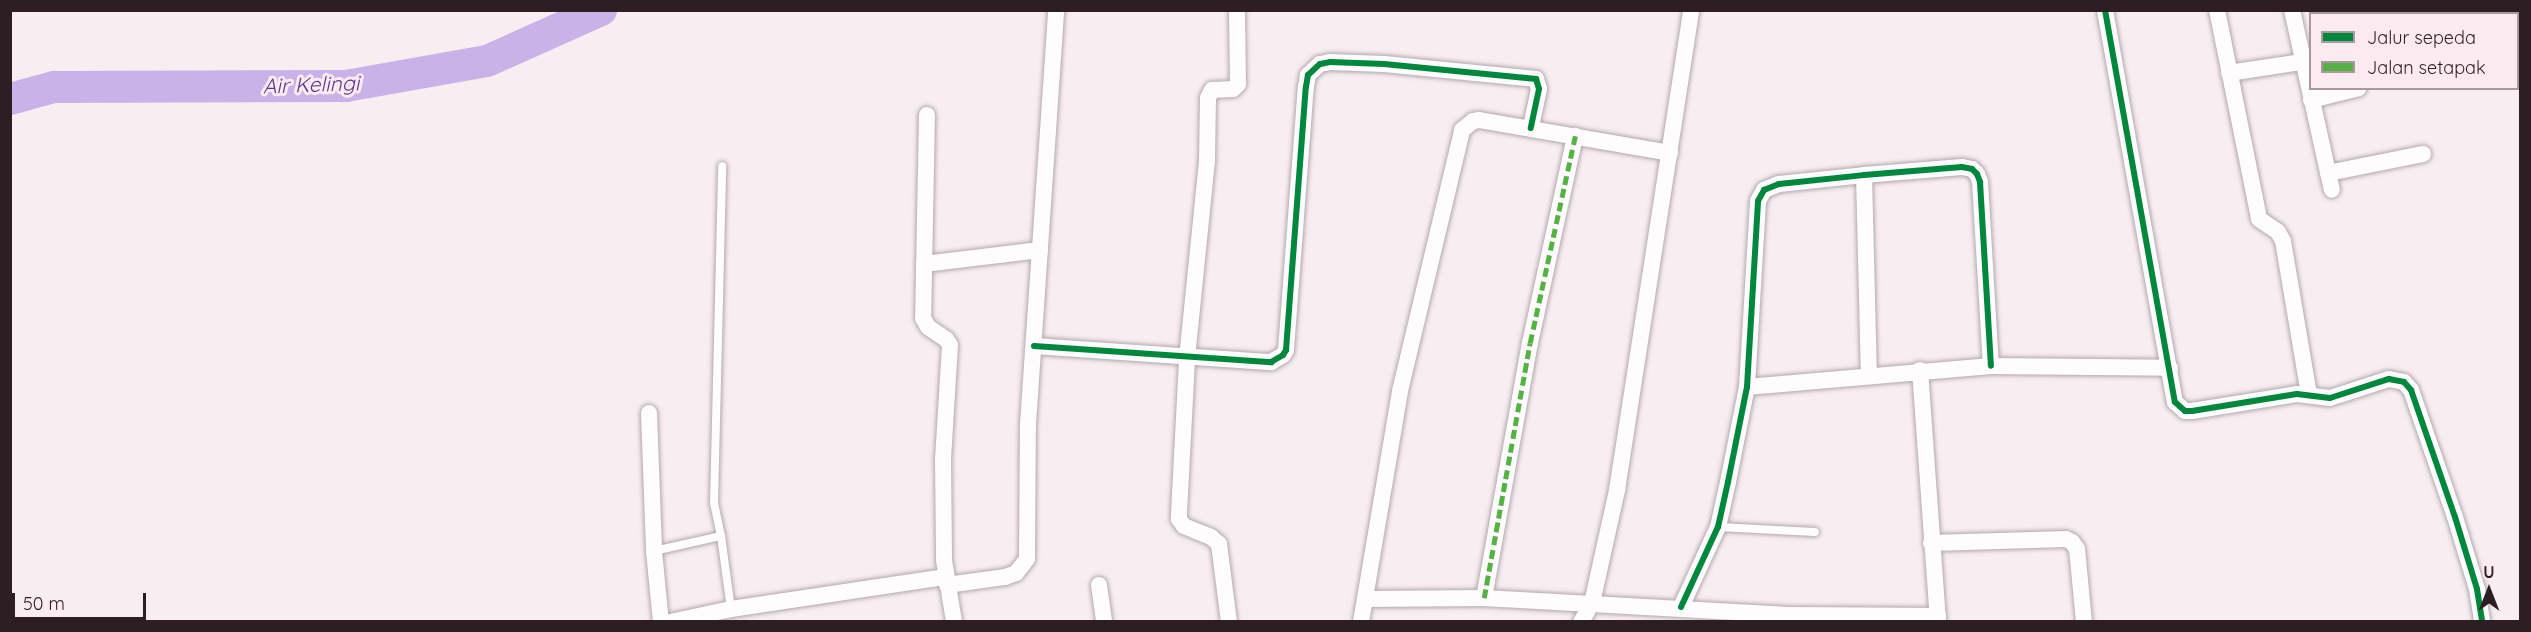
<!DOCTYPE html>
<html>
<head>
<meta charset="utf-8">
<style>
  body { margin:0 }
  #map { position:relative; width:2531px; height:632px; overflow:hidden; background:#f8eef1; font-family:Quicksand,sans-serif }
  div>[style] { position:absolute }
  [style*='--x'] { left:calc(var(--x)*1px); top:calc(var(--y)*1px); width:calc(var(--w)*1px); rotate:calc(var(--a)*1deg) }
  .river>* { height:32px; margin:-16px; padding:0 16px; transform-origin:16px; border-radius:16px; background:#c8b2e7 }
  .roads { filter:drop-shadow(0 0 2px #b3a8ab) drop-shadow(0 0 2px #b3a8ab) }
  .lane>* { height:8px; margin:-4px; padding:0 4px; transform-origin:4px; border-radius:4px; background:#fefcfd }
  .street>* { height:16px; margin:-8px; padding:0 8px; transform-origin:8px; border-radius:8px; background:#fefcfd }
  .quiet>* { height:4.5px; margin-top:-2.25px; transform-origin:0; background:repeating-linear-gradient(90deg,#56b145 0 9px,transparent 0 13.5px) }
  .cycleway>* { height:6px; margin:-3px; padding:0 3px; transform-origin:3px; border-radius:3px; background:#00873e }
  span { translate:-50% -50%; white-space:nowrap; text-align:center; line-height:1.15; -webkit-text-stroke:6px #fbebf0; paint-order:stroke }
  .water-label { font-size:21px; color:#5d388f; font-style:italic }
  .frame { position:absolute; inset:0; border:12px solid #2c1e23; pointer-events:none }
  .legend { position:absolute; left:2309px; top:12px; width:210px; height:78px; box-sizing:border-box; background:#fbebf0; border:2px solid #a8999e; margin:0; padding:8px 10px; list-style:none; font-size:18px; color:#2c1e23 }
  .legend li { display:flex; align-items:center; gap:12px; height:30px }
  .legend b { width:30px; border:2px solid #a8999e }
  .north { position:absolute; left:2459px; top:560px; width:60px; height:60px; -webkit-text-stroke:4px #fbebf0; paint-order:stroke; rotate:0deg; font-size:16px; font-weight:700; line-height:24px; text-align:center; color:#2c1e23 }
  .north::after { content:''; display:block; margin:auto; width:21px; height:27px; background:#2c1e23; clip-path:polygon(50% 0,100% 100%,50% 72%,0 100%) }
  .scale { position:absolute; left:12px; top:593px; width:134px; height:27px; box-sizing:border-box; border:3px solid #2c1e23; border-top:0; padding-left:8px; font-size:18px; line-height:21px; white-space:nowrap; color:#2c1e23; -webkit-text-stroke:4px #fbebf0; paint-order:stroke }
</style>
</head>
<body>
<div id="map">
  <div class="river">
    <i style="--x:10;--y:99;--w:46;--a:-15.3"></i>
    <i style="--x:54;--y:87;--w:292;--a:-0.2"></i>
    <i style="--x:346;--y:86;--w:143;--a:-10.1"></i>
    <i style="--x:487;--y:61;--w:125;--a:-24.1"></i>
  </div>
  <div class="roads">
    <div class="lane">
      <i style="--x:1718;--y:527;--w:97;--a:3"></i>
      <i style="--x:721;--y:536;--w:74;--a:82.2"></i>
      <i style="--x:654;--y:551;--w:69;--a:-12.6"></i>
      <i style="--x:721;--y:536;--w:34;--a:-102"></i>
      <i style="--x:714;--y:503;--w:337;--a:-88.6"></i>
    </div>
    <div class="street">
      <i style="--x:2105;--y:10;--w:398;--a:79.9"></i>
      <i style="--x:2175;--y:402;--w:13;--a:42"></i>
      <i style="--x:2185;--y:411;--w:7;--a:0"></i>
      <i style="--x:2192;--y:411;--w:106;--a:-9.2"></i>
      <i style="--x:2297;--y:394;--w:33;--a:7"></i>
      <i style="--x:2330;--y:398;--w:62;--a:-17.9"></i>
      <i style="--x:2389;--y:379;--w:15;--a:11"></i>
      <i style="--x:2404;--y:382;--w:11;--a:49"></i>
      <i style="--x:2411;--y:390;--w:134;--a:70.9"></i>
      <i style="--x:2455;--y:517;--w:75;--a:73"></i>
      <i style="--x:2477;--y:589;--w:33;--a:81"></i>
      <i style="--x:2217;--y:10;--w:213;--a:78.6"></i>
      <i style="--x:2259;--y:219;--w:23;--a:34"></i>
      <i style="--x:2278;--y:232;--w:10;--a:61"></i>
      <i style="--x:2283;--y:241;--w:156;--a:80.4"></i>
      <i style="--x:2292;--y:10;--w:184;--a:77.5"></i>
      <i style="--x:2229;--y:73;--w:74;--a:-8.6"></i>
      <i style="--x:2311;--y:100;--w:49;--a:-14"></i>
      <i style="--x:927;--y:115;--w:203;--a:91.1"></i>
      <i style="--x:923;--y:318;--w:10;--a:61"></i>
      <i style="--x:928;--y:327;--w:22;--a:34"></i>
      <i style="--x:946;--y:339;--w:7;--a:56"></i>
      <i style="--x:950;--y:345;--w:114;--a:93.5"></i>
      <i style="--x:943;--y:459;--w:101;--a:89.4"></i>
      <i style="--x:944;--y:560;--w:63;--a:80.8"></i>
      <i style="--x:2328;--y:173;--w:97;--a:-11.3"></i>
      <i style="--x:1864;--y:175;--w:200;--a:88.6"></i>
      <i style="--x:924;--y:264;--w:117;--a:-6.9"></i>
      <i style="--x:1034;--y:346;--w:238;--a:3.9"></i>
      <i style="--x:1271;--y:362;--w:14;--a:-30"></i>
      <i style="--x:1283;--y:355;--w:6;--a:-59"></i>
      <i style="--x:1286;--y:350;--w:264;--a:-85.7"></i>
      <i style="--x:1306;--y:87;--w:12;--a:-81"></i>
      <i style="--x:1308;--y:75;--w:16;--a:-43"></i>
      <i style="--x:1320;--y:64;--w:10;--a:-11"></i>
      <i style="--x:1330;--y:62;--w:54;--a:2.1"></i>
      <i style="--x:1384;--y:64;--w:153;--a:5.6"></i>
      <i style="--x:1536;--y:79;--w:10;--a:73"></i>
      <i style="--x:1539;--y:89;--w:40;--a:102"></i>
      <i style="--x:1920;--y:370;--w:253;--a:85.9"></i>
      <i style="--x:1747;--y:387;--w:245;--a:-4.9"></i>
      <i style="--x:1991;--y:366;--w:179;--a:0.6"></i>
      <i style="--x:649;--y:413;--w:138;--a:87.9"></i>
      <i style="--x:654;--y:551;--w:71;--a:84.4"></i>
      <i style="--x:1931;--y:543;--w:135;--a:-1.7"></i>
      <i style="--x:2066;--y:539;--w:7;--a:27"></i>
      <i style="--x:2072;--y:542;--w:9;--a:54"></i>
      <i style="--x:2077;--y:549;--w:73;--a:84.5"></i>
      <i style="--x:947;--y:585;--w:59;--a:-7.9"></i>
      <i style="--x:1005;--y:577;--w:12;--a:-20"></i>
      <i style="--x:1016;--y:573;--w:18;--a:-52"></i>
      <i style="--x:1027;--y:559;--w:135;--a:-89.6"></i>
      <i style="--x:1028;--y:424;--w:415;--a:-86.1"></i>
      <i style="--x:1099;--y:585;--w:37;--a:82"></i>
      <i style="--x:1484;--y:598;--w:259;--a:-79.8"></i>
      <i style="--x:1530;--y:343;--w:212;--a:-77.7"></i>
      <i style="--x:1366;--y:599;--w:118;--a:-0.5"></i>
      <i style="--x:1484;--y:598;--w:301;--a:3.2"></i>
      <i style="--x:1785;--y:615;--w:153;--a:0.4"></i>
      <i style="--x:1681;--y:607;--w:88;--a:-65.2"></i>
      <i style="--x:1718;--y:527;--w:46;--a:-77.5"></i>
      <i style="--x:1728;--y:482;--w:97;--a:-78.7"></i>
      <i style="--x:1747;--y:387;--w:186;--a:-86.6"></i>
      <i style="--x:1758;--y:201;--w:13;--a:-61"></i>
      <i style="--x:1764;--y:190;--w:16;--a:-22"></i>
      <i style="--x:1779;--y:184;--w:85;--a:-6"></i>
      <i style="--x:1864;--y:175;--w:98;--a:-4.7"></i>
      <i style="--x:1962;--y:167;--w:10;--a:11"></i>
      <i style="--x:1972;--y:169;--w:7;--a:45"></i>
      <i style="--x:1977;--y:174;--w:9;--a:69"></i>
      <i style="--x:1980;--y:182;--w:184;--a:86.6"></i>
      <i style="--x:670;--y:622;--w:62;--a:-12"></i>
      <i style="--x:731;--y:609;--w:217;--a:-8.5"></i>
      <i style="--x:1229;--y:622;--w:79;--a:-97.3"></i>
      <i style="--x:1219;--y:544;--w:11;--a:-139"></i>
      <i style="--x:1211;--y:537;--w:29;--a:-158"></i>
      <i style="--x:1184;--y:526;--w:9;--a:-126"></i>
      <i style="--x:1179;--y:519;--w:6;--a:-90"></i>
      <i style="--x:1179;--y:513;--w:155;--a:-87"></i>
      <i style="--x:1187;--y:358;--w:198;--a:-84.2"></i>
      <i style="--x:1207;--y:161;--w:63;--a:-89.1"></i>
      <i style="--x:1208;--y:98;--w:9;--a:-63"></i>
      <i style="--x:1212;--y:90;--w:21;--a:-3"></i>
      <i style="--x:1233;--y:89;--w:7;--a:-45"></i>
      <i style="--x:1238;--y:84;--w:74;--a:-90.8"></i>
      <i style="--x:1361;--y:622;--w:234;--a:-80.4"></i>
      <i style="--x:1400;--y:391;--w:268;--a:-76.6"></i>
      <i style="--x:1462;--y:130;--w:14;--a:-39"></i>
      <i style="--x:1473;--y:121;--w:6;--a:-9"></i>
      <i style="--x:1479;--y:120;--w:194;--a:9.8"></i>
      <i style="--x:1581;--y:622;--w:22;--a:-60"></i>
      <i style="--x:1592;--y:603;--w:116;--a:-77.5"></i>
      <i style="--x:1617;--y:490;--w:486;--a:-81.2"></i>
    </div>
  </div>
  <div class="quiet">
    <i style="--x:1484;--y:598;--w:259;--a:-79.8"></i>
    <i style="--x:1530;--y:343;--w:212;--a:-77.7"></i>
  </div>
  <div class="cycleway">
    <i style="--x:2105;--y:10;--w:398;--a:79.9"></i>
    <i style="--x:2175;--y:402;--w:13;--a:42"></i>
    <i style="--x:2185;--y:411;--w:7;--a:0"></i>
    <i style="--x:2192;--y:411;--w:106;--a:-9.2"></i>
    <i style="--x:2297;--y:394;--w:33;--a:7"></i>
    <i style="--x:2330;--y:398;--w:62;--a:-17.9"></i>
    <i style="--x:2389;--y:379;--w:15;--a:11"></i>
    <i style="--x:2404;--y:382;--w:11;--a:49"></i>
    <i style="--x:2411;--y:390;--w:134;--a:70.9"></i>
    <i style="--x:2455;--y:517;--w:75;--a:73"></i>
    <i style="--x:2477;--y:589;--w:33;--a:81"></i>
    <i style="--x:1034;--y:346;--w:238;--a:3.9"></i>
    <i style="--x:1271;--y:362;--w:14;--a:-30"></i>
    <i style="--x:1283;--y:355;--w:6;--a:-59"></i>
    <i style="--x:1286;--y:350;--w:264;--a:-85.7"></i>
    <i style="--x:1306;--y:87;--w:12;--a:-81"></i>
    <i style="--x:1308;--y:75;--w:16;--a:-43"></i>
    <i style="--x:1320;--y:64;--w:10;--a:-11"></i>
    <i style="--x:1330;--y:62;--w:54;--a:2.1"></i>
    <i style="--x:1384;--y:64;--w:153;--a:5.6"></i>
    <i style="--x:1536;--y:79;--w:10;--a:73"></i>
    <i style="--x:1539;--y:89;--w:40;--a:102"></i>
    <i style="--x:1681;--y:607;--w:88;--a:-65.2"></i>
    <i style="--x:1718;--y:527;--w:46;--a:-77.5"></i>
    <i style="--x:1728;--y:482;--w:97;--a:-78.7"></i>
    <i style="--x:1747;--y:387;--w:186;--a:-86.6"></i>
    <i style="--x:1758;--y:201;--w:13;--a:-61"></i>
    <i style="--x:1764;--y:190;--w:16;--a:-22"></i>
    <i style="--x:1779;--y:184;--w:85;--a:-6"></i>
    <i style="--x:1864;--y:175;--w:98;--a:-4.7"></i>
    <i style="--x:1962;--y:167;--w:10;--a:11"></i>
    <i style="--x:1972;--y:169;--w:7;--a:45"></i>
    <i style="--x:1977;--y:174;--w:9;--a:69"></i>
    <i style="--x:1980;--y:182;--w:184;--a:86.6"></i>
  </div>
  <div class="water-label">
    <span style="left:311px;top:84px;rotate:-2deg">Air Kelingi</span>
  </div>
  <div class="frame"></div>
  <ul class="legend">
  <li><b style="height:8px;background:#00873e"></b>Jalur sepeda</li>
  <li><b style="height:8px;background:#56b145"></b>Jalan setapak</li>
  </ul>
  <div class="north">U</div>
  <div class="scale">50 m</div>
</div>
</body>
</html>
